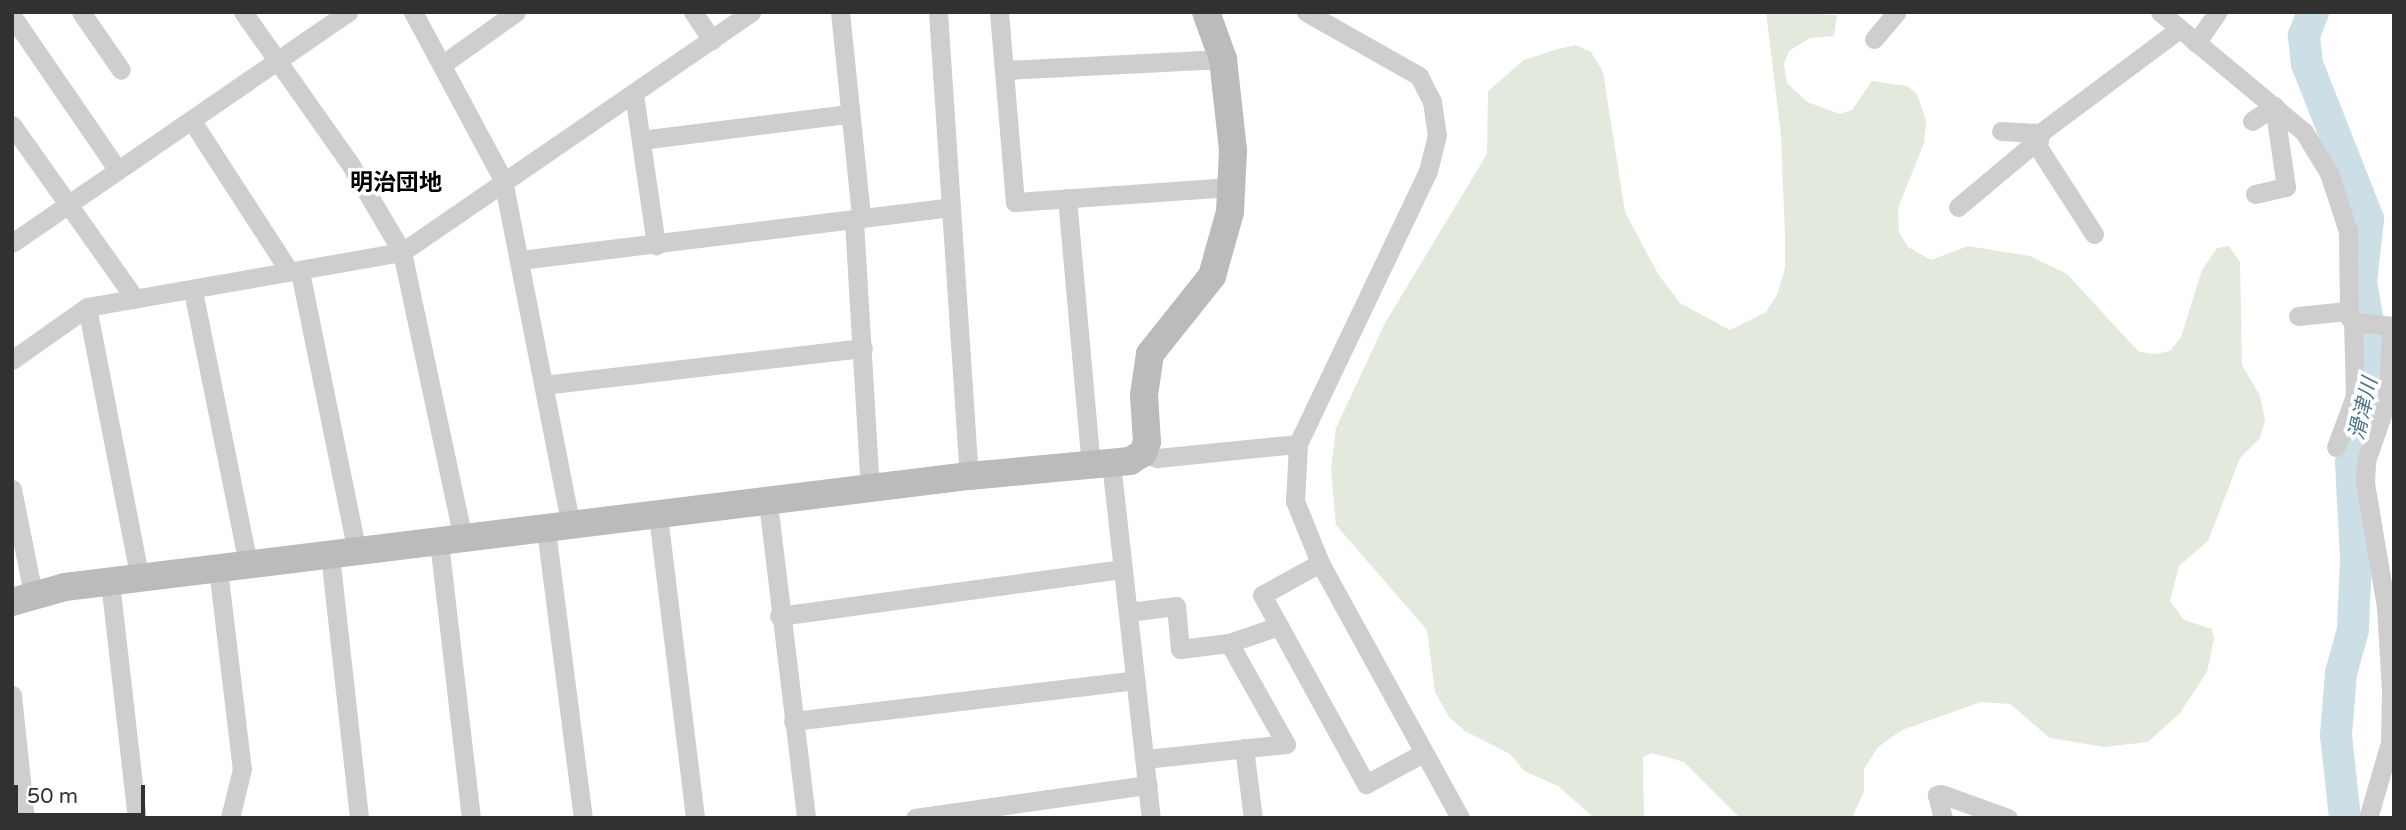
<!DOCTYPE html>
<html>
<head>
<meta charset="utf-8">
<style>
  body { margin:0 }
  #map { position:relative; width:2406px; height:830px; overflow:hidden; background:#fff; font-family:"Varela Round","Noto Sans JP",sans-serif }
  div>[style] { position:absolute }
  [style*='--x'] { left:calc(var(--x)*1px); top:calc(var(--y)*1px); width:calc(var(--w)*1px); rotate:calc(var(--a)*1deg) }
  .green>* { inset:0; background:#e4e9de }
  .river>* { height:32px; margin:-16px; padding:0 16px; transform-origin:16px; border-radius:16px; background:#ccdfe7 }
  .street>* { height:19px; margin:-9.5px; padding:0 9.5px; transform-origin:9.5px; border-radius:9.5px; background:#cecece }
  .secondary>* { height:28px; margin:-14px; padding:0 14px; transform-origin:14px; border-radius:14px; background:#bbb }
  span { translate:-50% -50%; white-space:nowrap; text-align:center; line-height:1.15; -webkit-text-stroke:7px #fff; paint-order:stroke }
  .water-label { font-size:21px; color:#487589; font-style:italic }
  .quarter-label { font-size:23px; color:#000; font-weight:700 }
  .frame { position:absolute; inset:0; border:14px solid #313131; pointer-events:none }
  .scale { position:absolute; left:14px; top:785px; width:131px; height:32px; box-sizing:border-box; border:4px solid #313131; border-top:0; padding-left:9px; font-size:21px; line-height:24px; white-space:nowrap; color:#313131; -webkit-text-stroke:5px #fff; paint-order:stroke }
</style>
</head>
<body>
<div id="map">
  <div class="green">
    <i style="clip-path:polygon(1766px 12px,1837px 15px,1834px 36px,1810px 38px,1789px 51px,1784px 64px,1787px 83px,1807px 102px,1840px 114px,1852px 110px,1872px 81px,1907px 86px,1917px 94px,1926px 120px,1924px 143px,1898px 208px,1899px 232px,1908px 247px,1931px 260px,1968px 246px,2030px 256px,2067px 274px,2139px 352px,2155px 354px,2170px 351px,2181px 337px,2202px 270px,2217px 248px,2229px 246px,2240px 262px,2242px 365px,2260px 396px,2265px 421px,2260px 438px,2240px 458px,2208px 541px,2179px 566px,2170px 601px,2184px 620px,2212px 629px,2214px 639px,2207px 672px,2180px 713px,2148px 742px,2104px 747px,2050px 738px,2010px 704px,1981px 702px,1902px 730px,1878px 747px,1864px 769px,1864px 791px,1852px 818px,1740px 818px,1684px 762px,1652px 753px,1643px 757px,1644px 818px,1594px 818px,1558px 786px,1524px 771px,1510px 754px,1465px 731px,1449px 717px,1435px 692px,1427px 630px,1336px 525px,1331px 469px,1336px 428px,1385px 323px,1487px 154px,1488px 91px,1524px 60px,1558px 49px,1576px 45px,1591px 52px,1603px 72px,1625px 212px,1658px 274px,1680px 303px,1730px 330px,1766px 312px,1777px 295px,1785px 268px,1785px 235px,1781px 135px)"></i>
  </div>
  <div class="river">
    <i style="--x:2313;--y:12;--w:26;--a:111"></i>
    <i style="--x:2304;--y:36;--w:28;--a:84"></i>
    <i style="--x:2307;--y:64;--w:167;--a:68.5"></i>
    <i style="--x:2368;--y:219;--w:63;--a:96.3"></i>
    <i style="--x:2361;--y:282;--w:80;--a:80"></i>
    <i style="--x:2375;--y:361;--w:105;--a:103.2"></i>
    <i style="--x:2351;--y:463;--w:97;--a:87"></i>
    <i style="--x:2356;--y:560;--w:70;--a:92.5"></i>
    <i style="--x:2353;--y:630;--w:45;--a:105.6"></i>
    <i style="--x:2341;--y:673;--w:62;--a:94.6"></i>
    <i style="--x:2336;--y:735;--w:83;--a:83.8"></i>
  </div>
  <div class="street">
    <i style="--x:81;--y:12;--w:70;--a:55.4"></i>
    <i style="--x:243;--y:12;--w:184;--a:54.8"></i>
    <i style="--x:349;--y:162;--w:104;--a:59.5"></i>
    <i style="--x:402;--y:252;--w:294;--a:78"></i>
    <i style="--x:413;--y:12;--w:191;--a:61.8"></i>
    <i style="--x:503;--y:180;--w:354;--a:78.9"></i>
    <i style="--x:693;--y:12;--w:34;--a:56"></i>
    <i style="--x:840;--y:12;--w:204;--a:84.1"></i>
    <i style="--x:938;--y:12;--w:465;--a:86.2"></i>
    <i style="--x:999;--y:12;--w:191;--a:85.2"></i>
    <i style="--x:1015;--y:202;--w:216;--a:-4"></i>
    <i style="--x:1306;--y:12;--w:130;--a:29.5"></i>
    <i style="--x:1419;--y:76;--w:28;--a:63"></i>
    <i style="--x:1432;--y:101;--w:34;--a:82"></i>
    <i style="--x:1437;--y:135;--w:37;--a:104"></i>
    <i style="--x:1428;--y:171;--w:302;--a:115.5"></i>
    <i style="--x:1298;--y:444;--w:57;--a:93"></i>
    <i style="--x:1295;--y:501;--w:67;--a:68"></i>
    <i style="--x:1320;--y:563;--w:291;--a:61.2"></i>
    <i style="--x:2160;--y:12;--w:187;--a:39.8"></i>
    <i style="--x:2304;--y:132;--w:48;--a:58.6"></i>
    <i style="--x:2329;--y:173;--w:61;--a:71.9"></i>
    <i style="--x:2348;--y:231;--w:86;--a:89.3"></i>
    <i style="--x:2349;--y:317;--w:6;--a:51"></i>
    <i style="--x:2353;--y:322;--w:41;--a:5.6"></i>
    <i style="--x:12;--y:16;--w:186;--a:55.5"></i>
    <i style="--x:1874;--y:39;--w:35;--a:-50"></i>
    <i style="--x:2196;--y:43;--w:38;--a:-55"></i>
    <i style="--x:443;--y:64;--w:90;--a:-35.5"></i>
    <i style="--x:1005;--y:70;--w:218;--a:-2.9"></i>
    <i style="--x:634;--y:94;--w:153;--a:81.7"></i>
    <i style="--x:192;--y:121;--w:179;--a:57.1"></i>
    <i style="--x:2252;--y:121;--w:27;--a:-34"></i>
    <i style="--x:12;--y:125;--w:213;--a:54.7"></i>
    <i style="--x:2001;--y:131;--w:39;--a:3"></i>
    <i style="--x:641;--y:140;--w:209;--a:-7.2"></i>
    <i style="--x:2255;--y:194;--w:32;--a:-13"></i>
    <i style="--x:2286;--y:187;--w:82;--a:-98.4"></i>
    <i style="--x:1067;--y:198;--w:269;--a:84.9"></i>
    <i style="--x:1958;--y:207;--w:106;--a:-40"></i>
    <i style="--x:854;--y:221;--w:269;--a:86.6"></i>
    <i style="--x:2094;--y:234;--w:103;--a:-122.8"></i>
    <i style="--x:2038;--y:147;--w:14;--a:-82"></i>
    <i style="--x:2040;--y:133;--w:174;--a:-36.8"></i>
    <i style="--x:12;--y:243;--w:408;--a:-34.5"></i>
    <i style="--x:520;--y:260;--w:434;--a:-7"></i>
    <i style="--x:300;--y:272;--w:286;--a:78.5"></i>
    <i style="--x:193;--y:291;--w:279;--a:78.6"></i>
    <i style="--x:87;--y:307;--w:278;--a:79"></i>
    <i style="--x:2298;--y:316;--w:49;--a:-5.8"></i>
    <i style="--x:12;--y:360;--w:92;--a:-35.2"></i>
    <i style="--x:87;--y:307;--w:320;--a:-9.9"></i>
    <i style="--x:402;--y:252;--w:424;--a:-34.5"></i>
    <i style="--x:543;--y:385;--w:322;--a:-6.6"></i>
    <i style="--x:2336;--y:447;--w:54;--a:-69.6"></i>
    <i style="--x:2355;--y:396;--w:74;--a:-91.5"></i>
    <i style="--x:1143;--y:453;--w:15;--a:20"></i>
    <i style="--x:1157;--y:458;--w:142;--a:-5.7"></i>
    <i style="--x:1111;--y:463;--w:357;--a:83.6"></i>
    <i style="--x:12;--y:489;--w:107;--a:78.7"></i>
    <i style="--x:768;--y:503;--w:317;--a:83.1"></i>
    <i style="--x:658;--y:516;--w:304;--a:83"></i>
    <i style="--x:546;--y:530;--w:290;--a:82.7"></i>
    <i style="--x:439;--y:542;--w:278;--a:83.4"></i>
    <i style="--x:330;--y:555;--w:265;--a:83.7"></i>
    <i style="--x:1320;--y:563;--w:66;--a:151.1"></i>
    <i style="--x:1262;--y:595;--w:216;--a:61.2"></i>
    <i style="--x:1366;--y:784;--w:65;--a:-28.5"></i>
    <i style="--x:218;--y:569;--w:201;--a:83.2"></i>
    <i style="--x:242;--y:769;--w:50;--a:103.8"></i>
    <i style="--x:110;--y:582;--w:238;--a:83.5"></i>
    <i style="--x:1128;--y:612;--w:48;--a:-7.1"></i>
    <i style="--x:1176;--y:606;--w:43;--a:84.7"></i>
    <i style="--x:1180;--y:649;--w:49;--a:-7"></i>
    <i style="--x:1229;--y:643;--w:116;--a:60.6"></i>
    <i style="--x:1286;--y:744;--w:142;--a:173.9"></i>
    <i style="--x:779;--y:616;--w:347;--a:-7.8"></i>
    <i style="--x:1229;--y:643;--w:53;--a:-18.8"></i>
    <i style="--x:12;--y:695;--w:124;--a:84"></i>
    <i style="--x:793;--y:721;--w:345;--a:-6.8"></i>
    <i style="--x:1244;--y:748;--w:71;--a:82.7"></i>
    <i style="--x:915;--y:818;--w:235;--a:-8.1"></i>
    <i style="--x:1943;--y:818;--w:24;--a:-105"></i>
    <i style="--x:1937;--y:795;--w:4;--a:-14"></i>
    <i style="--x:1941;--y:794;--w:71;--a:19.7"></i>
    <i style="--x:2368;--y:818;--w:78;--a:-73.7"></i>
    <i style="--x:2390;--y:743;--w:52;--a:-88.9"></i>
    <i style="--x:2391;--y:691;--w:84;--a:-93.4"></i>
    <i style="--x:2386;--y:607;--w:126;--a:-99.6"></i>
    <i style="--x:2365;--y:483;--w:22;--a:-87"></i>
    <i style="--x:2366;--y:461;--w:67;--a:-70.8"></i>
    <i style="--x:2388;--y:398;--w:72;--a:-87.6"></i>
  </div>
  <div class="secondary">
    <i style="--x:12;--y:602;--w:55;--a:-15.8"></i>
    <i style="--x:65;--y:587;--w:911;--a:-7"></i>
    <i style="--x:969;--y:476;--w:162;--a:-5.3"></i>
    <i style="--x:1130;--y:461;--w:15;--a:-32"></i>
    <i style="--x:1143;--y:453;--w:12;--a:-70"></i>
    <i style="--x:1147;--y:442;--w:47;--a:-93.7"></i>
    <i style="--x:1144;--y:395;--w:41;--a:-81.7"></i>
    <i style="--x:1150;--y:354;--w:100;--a:-51.5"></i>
    <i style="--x:1212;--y:276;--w:66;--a:-74.3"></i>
    <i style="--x:1230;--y:212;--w:62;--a:-87.2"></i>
    <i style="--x:1233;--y:150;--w:63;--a:-96.3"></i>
    <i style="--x:1226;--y:87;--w:28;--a:-96"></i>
    <i style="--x:1223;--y:59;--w:50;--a:-109.9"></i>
  </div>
  <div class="water-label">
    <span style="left:2364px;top:409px;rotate:-77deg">滑津川</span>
  </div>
  <div class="quarter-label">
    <span style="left:396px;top:183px">明治団地</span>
  </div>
  <div class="frame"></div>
  <div class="scale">50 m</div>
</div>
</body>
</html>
